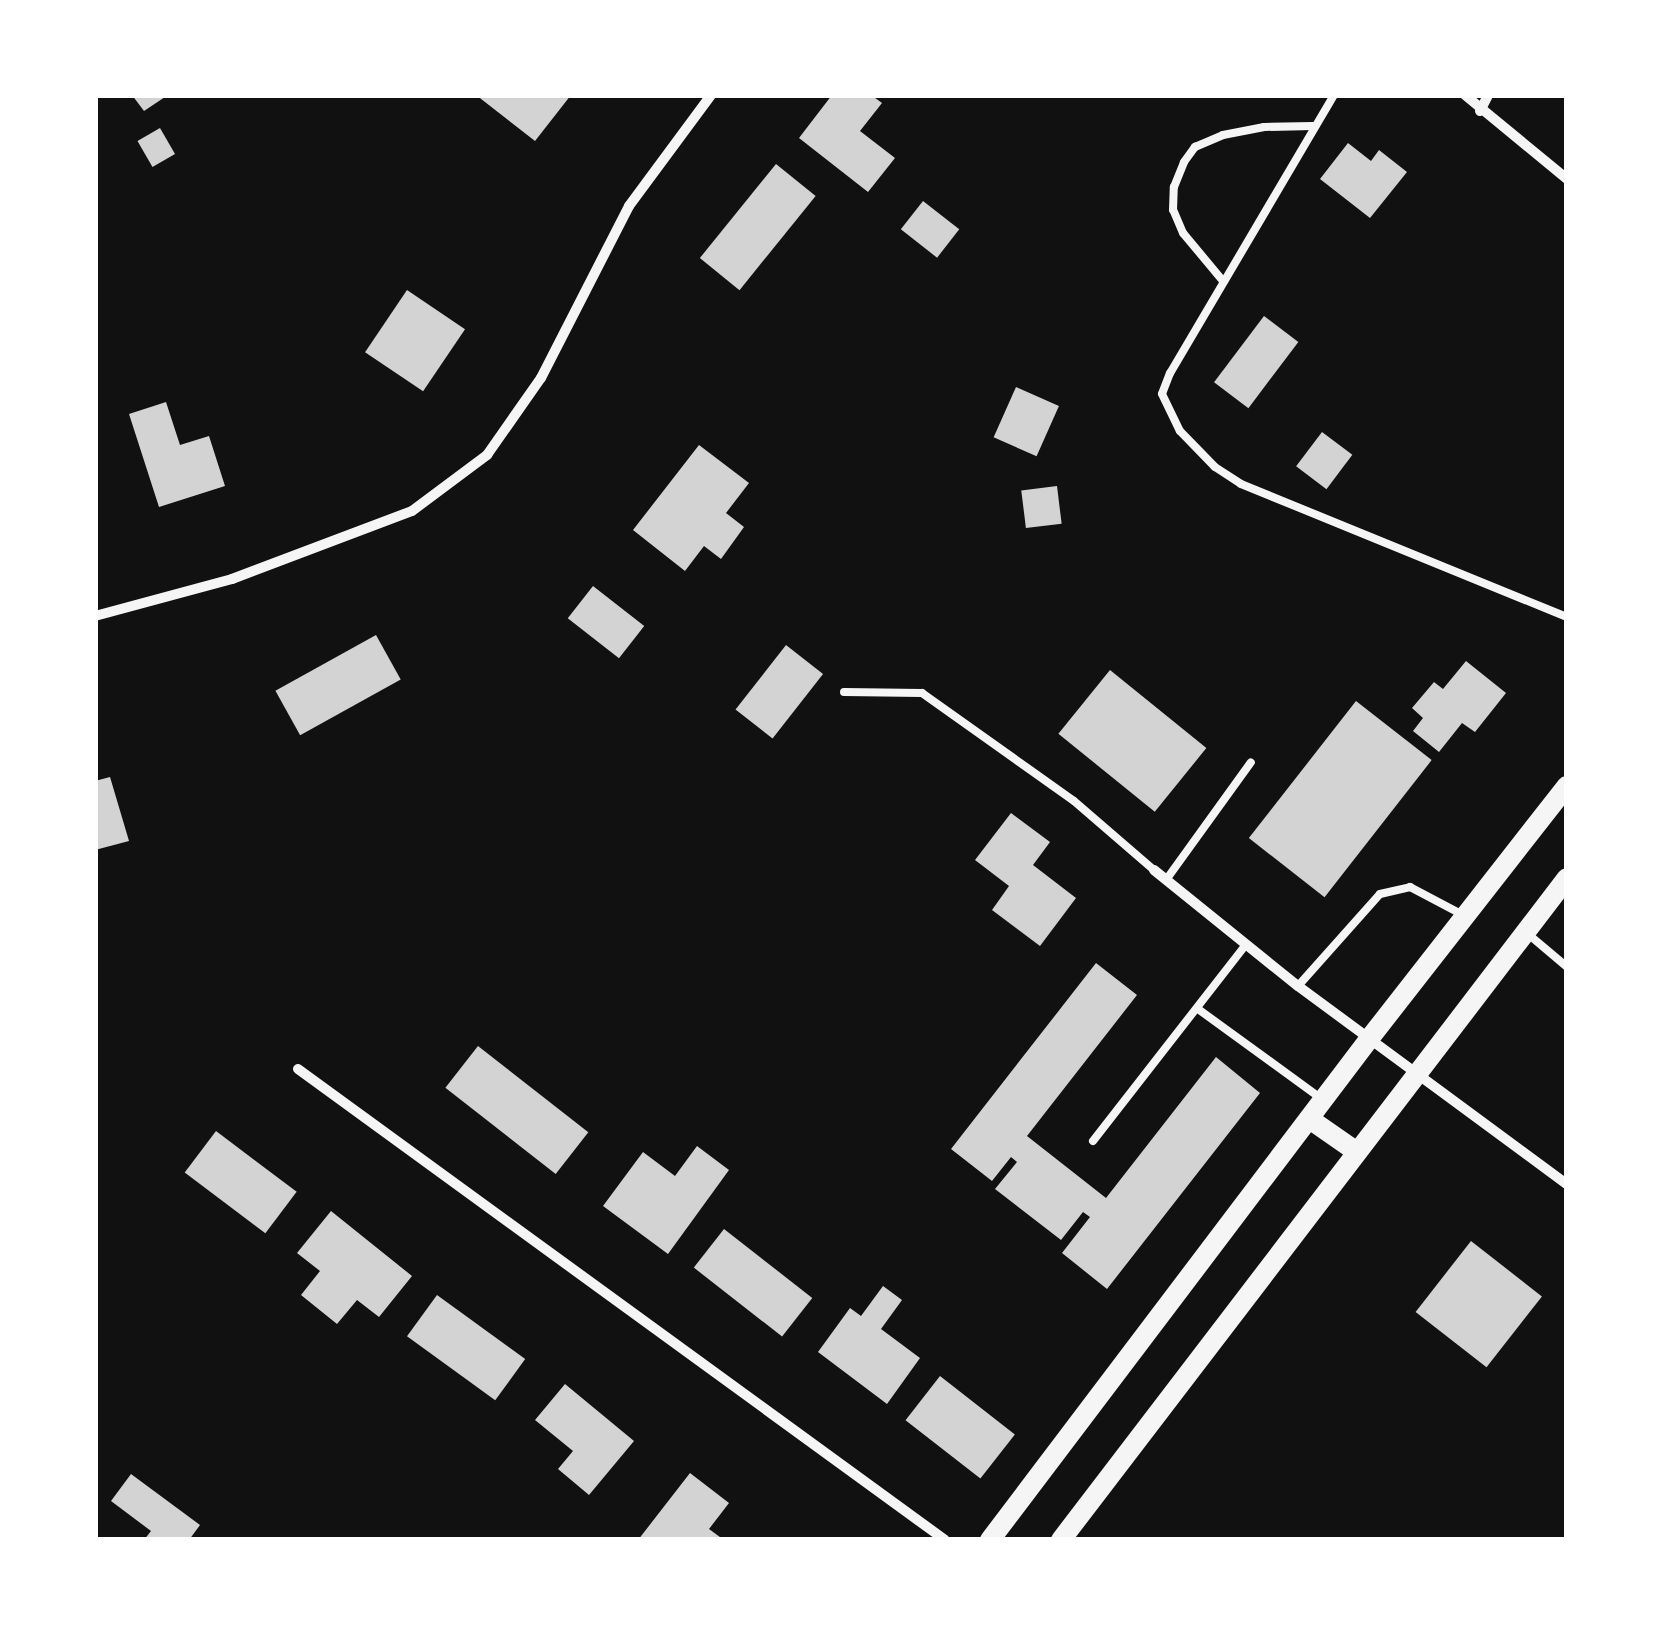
<!DOCTYPE html>
<html>
<head>
<meta charset="utf-8">
<style>
  body { margin:0 }
  #map { position:relative; width:1662px; height:1635px; overflow:hidden; background:#111; font-family:"Source Sans 3",sans-serif }
  div>[style] { position:absolute }
  [style*='--x'] { left:calc(var(--x)*1px); top:calc(var(--y)*1px); width:calc(var(--w)*1px); rotate:calc(var(--a)*1deg) }
  .building>* { inset:0; background:#d3d3d3; transform-origin:0 0 }
  .service>* { height:8px; margin:-4px; padding:0 4px; transform-origin:4px; border-radius:4px; background:#f5f5f5 }
  .minor>* { height:10px; margin:-5px; padding:0 5px; transform-origin:5px; border-radius:5px; background:#f5f5f5 }
  .secondary>* { height:20px; margin:-10px; padding:0 10px; transform-origin:10px; border-radius:10px; background:#f5f5f5 }
  span { translate:-50% -50%; white-space:nowrap; text-align:center; line-height:1.15; -webkit-text-stroke:8px #fff; paint-order:stroke }
  .frame { position:absolute; inset:0; border:98px solid #fff; pointer-events:none }
</style>
</head>
<body>
<div id="map">
  <div class="building">
    <i style="clip-path:polygon(132px 95px,168px 95px,144px 111px)"></i>
    <i style="clip-path:polygon(476px 95px,571px 95px,535px 141px)"></i>
    <i style="clip-path:polygon(832px 95px,871px 95px,882px 103px,860px 131px,895px 158px,868px 192px,799px 138px)"></i>
    <i style="left:160px;top:128px;width:30px;height:26px;rotate:60deg"></i>
    <i style="clip-path:polygon(1348px 143px,1371px 161px,1379px 150px,1407px 172px,1370px 218px,1320px 179px)"></i>
    <i style="left:776px;top:164px;width:51px;height:121px;rotate:39deg"></i>
    <i style="left:923px;top:201px;width:46px;height:36px;rotate:38deg"></i>
    <i style="left:407px;top:290px;width:70px;height:75px;rotate:34deg"></i>
    <i style="left:1264px;top:316px;width:43px;height:83px;rotate:37deg"></i>
    <i style="left:1016px;top:387px;width:47px;height:55px;rotate:24deg"></i>
    <i style="clip-path:polygon(166px 402px,180px 445px,209px 436px,225px 486px,159px 507px,129px 414px)"></i>
    <i style="left:1322px;top:432px;width:38px;height:43px;rotate:37deg"></i>
    <i style="clip-path:polygon(699px 445px,749px 483px,726px 513px,744px 527px,721px 559px,704px 546px,685px 571px,633px 530px)"></i>
    <i style="left:1057px;top:486px;width:38px;height:36px;rotate:83deg"></i>
    <i style="left:593px;top:586px;width:65px;height:41px;rotate:38deg"></i>
    <i style="left:376px;top:635px;width:51px;height:115px;rotate:61deg"></i>
    <i style="left:786px;top:645px;width:47px;height:82px;rotate:38deg"></i>
    <i style="clip-path:polygon(1466px 661px,1506px 693px,1475px 732px,1462px 723px,1439px 752px,1413px 731px,1423px 718px,1412px 708px,1434px 682px,1443px 689px)"></i>
    <i style="left:1110px;top:670px;width:124px;height:82px;rotate:39deg"></i>
    <i style="left:1356px;top:701px;width:96px;height:174px;rotate:38deg"></i>
    <i style="clip-path:polygon(110px 777px,129px 841px,95px 850px,95px 781px)"></i>
    <i style="clip-path:polygon(1011px 813px,1050px 842px,1033px 865px,1076px 898px,1040px 946px,992px 910px,1009px 886px,975px 860px)"></i>
    <i style="clip-path:polygon(1096px 963px,1137px 995px,1027px 1136px,1106px 1198px,1216px 1057px,1260px 1093px,1107px 1289px,1062px 1253px,1090px 1217px,1083px 1212px,1061px 1240px,995px 1189px,1017px 1162px,1011px 1157px,992px 1181px,951px 1149px)"></i>
    <i style="left:478px;top:1046px;width:140px;height:53px;rotate:38deg"></i>
    <i style="left:216px;top:1131px;width:101px;height:52px;rotate:37deg"></i>
    <i style="clip-path:polygon(697px 1146px,729px 1170px,668px 1254px,603px 1206px,643px 1152px,675px 1176px)"></i>
    <i style="clip-path:polygon(331px 1211px,412px 1276px,379px 1317px,357px 1300px,337px 1324px,301px 1295px,320px 1271px,297px 1253px)"></i>
    <i style="left:724px;top:1229px;width:112px;height:49px;rotate:38deg"></i>
    <i style="left:1471px;top:1241px;width:90px;height:90px;rotate:38deg"></i>
    <i style="clip-path:polygon(883px 1286px,902px 1300px,881px 1329px,920px 1358px,887px 1404px,818px 1352px,850px 1308px,861px 1316px)"></i>
    <i style="left:437px;top:1295px;width:109px;height:51px;rotate:36deg"></i>
    <i style="left:940px;top:1376px;width:95px;height:56px;rotate:38deg"></i>
    <i style="clip-path:polygon(565px 1384px,634px 1441px,589px 1495px,558px 1469px,573px 1451px,535px 1420px)"></i>
    <i style="clip-path:polygon(690px 1473px,729px 1503px,709px 1529px,724px 1540px,638px 1540px)"></i>
    <i style="clip-path:polygon(131px 1474px,200px 1525px,189px 1540px,144px 1540px,151px 1531px,111px 1501px)"></i>
  </div>
  <div class="service">
    <i style="--x:1334;--y:95;--w:323;--a:120.5"></i>
    <i style="--x:1170;--y:373;--w:22;--a:111"></i>
    <i style="--x:1162;--y:394;--w:41;--a:64.1"></i>
    <i style="--x:1180;--y:431;--w:50;--a:45.8"></i>
    <i style="--x:1215;--y:467;--w:31;--a:33"></i>
    <i style="--x:1241;--y:484;--w:352;--a:22.2"></i>
    <i style="--x:1223;--y:281;--w:62;--a:-129.8"></i>
    <i style="--x:1183;--y:233;--w:25;--a:-113"></i>
    <i style="--x:1173;--y:210;--w:23;--a:-88"></i>
    <i style="--x:1174;--y:187;--w:27;--a:-68"></i>
    <i style="--x:1184;--y:162;--w:19;--a:-54"></i>
    <i style="--x:1195;--y:147;--w:30;--a:-23"></i>
    <i style="--x:1223;--y:135;--w:42;--a:-11"></i>
    <i style="--x:1264;--y:127;--w:49;--a:-1.2"></i>
    <i style="--x:844;--y:692;--w:78;--a:0.7"></i>
    <i style="--x:922;--y:693;--w:186;--a:35.4"></i>
    <i style="--x:1074;--y:801;--w:106;--a:40.8"></i>
    <i style="--x:1166;--y:880;--w:145;--a:-54.2"></i>
    <i style="--x:1528;--y:934;--w:51;--a:40.2"></i>
    <i style="--x:1298;--y:986;--w:123;--a:-48.3"></i>
    <i style="--x:1380;--y:894;--w:31;--a:-13"></i>
    <i style="--x:1410;--y:887;--w:60;--a:27.8"></i>
    <i style="--x:1198;--y:1009;--w:153;--a:36"></i>
    <i style="--x:1093;--y:1141;--w:247;--a:-52.1"></i>
  </div>
  <div class="minor">
    <i style="--x:1465;--y:95;--w:132;--a:39.5"></i>
    <i style="--x:1480;--y:111;--w:18;--a:-63"></i>
    <i style="--x:95;--y:616;--w:142;--a:-15.1"></i>
    <i style="--x:232;--y:579;--w:192;--a:-20.7"></i>
    <i style="--x:412;--y:511;--w:94;--a:-36.7"></i>
    <i style="--x:487;--y:455;--w:94;--a:-55"></i>
    <i style="--x:541;--y:378;--w:193;--a:-62.9"></i>
    <i style="--x:629;--y:206;--w:138;--a:-53.5"></i>
    <i style="--x:1154;--y:870;--w:185;--a:38.9"></i>
    <i style="--x:1298;--y:986;--w:334;--a:36.4"></i>
    <i style="--x:298;--y:1069;--w:800;--a:36.05"></i>
  </div>
  <div class="secondary">
    <i style="--x:1311;--y:1120;--w:56;--a:34.8"></i>
    <i style="--x:990;--y:1540;--w:628;--a:-52.89"></i>
    <i style="--x:1369;--y:1039;--w:321;--a:-52"></i>
    <i style="--x:1061;--y:1540;--w:833;--a:-52.61"></i>
  </div>
  <div class="frame"></div>
</div>
</body>
</html>
